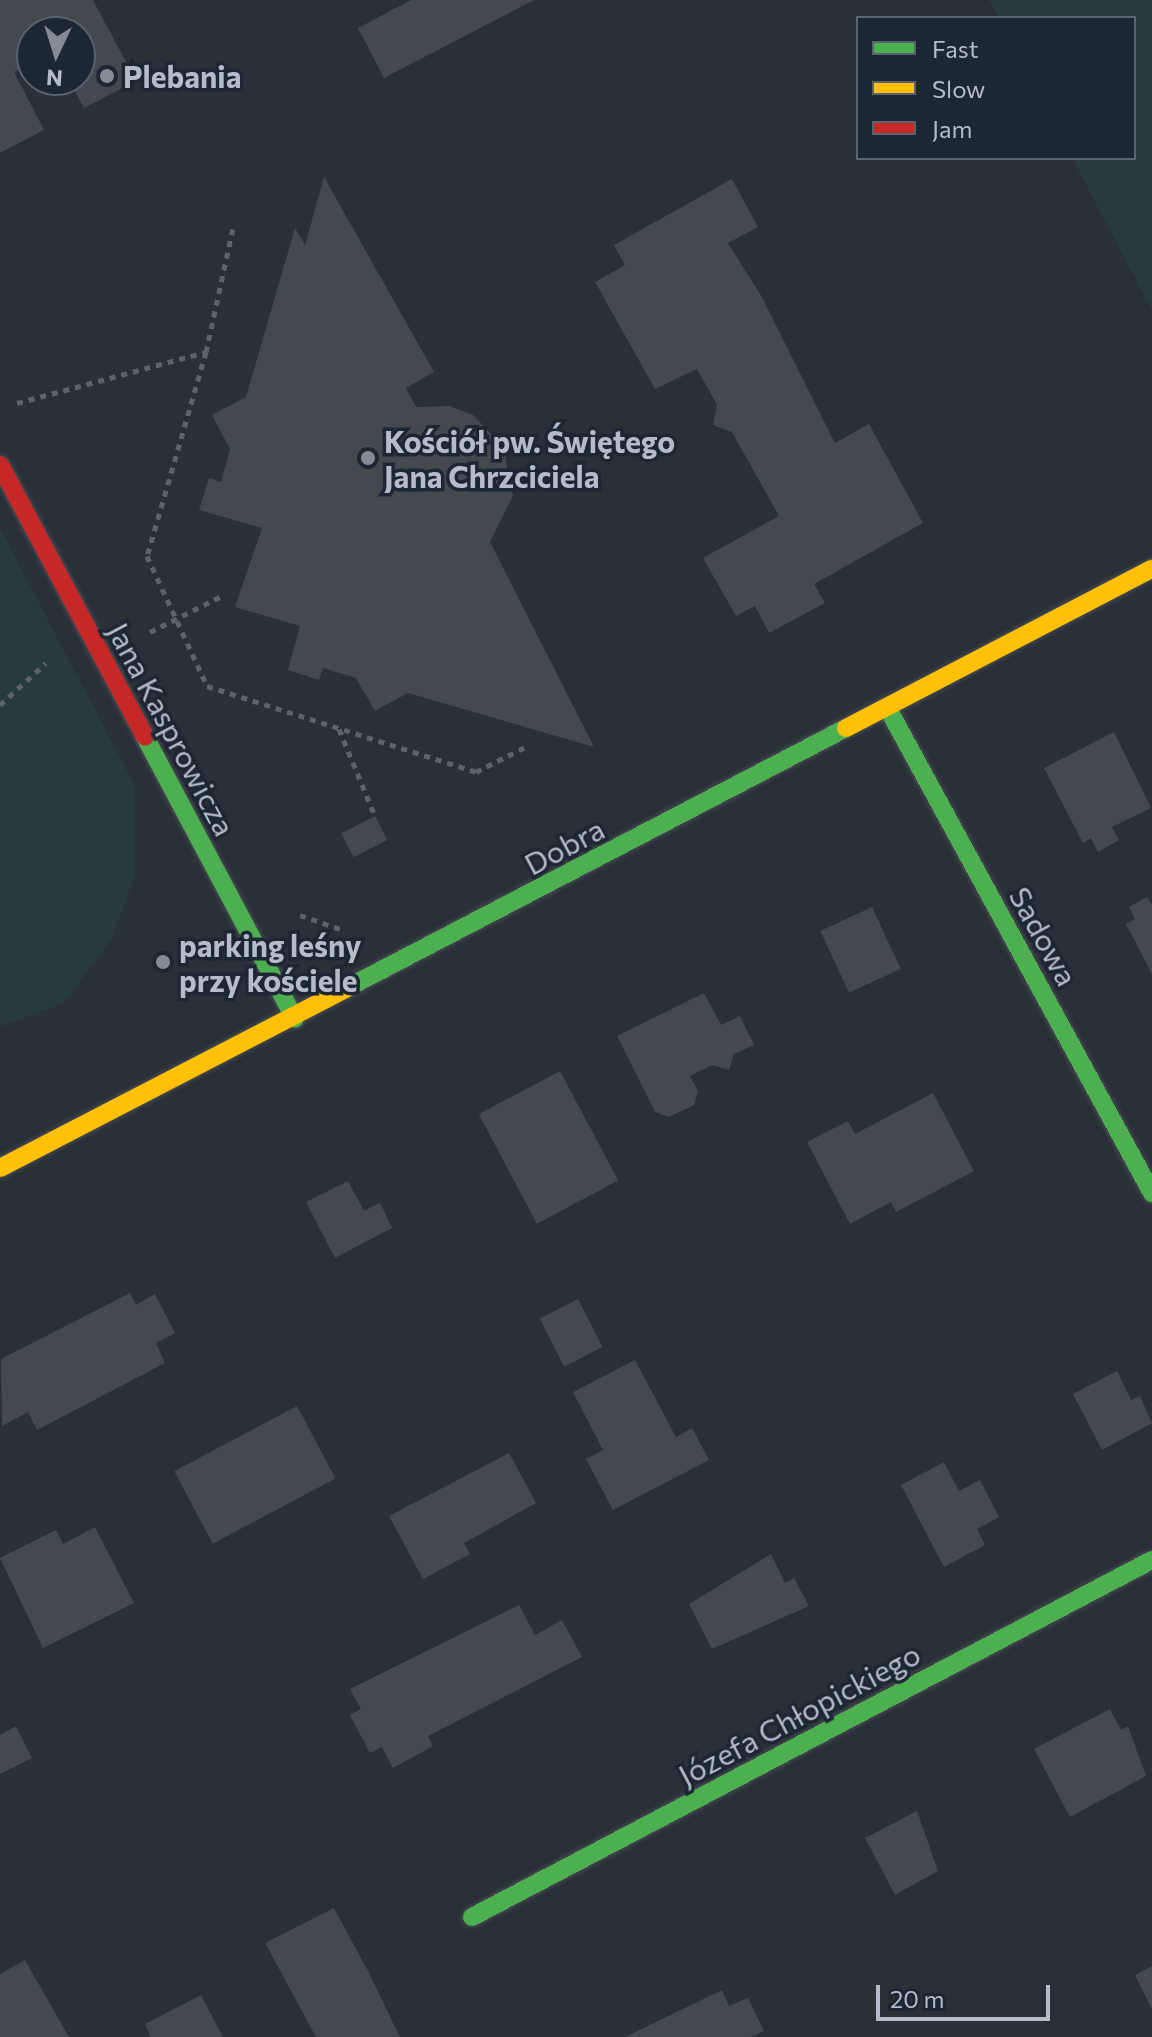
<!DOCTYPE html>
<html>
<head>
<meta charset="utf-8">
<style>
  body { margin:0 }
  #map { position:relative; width:1152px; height:2037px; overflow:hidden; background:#2a3038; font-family:Commissioner,sans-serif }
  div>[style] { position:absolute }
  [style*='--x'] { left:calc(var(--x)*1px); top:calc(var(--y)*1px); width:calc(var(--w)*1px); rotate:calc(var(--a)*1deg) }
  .green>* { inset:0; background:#273a3e }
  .building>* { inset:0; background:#444950; transform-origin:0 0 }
  .path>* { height:5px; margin-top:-2.5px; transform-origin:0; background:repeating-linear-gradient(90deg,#5d636a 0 6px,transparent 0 12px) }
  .roads { filter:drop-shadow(0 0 2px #484c53) drop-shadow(0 0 2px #484c53) }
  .fast>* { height:18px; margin:-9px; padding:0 9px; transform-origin:9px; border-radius:9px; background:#4caf50 }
  .slow>* { height:18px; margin:-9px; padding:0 9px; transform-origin:9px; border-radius:9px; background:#ffc107 }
  .jam>* { height:18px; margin:-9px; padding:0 9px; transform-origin:9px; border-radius:9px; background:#c62828 }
  .dots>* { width:22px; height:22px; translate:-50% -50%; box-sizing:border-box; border:4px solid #1d2633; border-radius:50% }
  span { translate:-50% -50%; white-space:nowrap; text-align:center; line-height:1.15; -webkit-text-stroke:7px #1d2633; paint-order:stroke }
  .poi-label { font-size:30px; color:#b4bcc9; font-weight:700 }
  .left { translate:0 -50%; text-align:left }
  .street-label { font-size:30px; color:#b4bcc9 }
  .legend { position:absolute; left:856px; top:16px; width:280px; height:144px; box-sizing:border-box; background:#1d2633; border:2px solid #59626f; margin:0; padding:10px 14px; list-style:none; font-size:24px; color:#b4bcc9 }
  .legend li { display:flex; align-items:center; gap:16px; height:40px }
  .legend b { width:40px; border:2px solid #59626f }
  .north { position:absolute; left:16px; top:16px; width:80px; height:80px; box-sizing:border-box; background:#1d2633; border:2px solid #59626f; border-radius:50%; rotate:184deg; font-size:22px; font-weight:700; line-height:32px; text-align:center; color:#b4bcc9 }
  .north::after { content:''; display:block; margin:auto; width:28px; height:36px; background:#848b96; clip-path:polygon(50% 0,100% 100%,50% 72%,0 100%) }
  .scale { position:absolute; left:876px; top:1985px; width:174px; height:36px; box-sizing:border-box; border:4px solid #b4bcc9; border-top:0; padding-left:10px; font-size:24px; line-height:28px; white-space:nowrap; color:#b4bcc9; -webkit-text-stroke:6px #1d2633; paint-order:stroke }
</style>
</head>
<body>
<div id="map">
  <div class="green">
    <i style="clip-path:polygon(989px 0,1152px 0,1152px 310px,1072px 158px,1134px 158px,1134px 18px,999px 18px)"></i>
    <i style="clip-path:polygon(0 528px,135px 786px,134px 878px,111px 940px,64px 1003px,0 1027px)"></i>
  </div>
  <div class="building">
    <i style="clip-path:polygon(0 0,93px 0,136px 81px,84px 108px,69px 80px,80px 80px,80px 32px,32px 32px,32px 80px,21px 68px,14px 72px,44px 130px,0 153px)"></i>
    <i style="clip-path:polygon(411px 0,534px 0,384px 78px,358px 28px)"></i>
    <i style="clip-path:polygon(324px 177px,434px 372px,406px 388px,416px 407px,449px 406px,473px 415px,503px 446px,513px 496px,490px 542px,594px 747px,408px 693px,375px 711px,356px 678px,323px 668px,319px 680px,288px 670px,300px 626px,235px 607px,262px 528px,199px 510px,209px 478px,221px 482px,230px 449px,212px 415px,246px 397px,295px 228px,305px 245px)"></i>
    <i style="clip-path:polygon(732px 179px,758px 227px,728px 243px,762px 297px,835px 443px,869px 424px,923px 523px,814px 584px,825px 603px,769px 633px,755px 606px,736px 616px,703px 558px,779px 516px,732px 432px,713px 425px,717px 405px,697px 369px,655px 389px,595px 282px,625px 265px,614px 245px)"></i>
    <i style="clip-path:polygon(1114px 732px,1151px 808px,1112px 827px,1119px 840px,1098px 852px,1091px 838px,1083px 843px,1044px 768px)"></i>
    <i style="left:375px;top:816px;width:27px;height:38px;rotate:63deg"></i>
    <i style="clip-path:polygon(1147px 897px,1152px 905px,1152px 974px,1126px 924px,1135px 919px,1129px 907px)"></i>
    <i style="left:872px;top:907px;width:68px;height:57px;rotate:65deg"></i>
    <i style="clip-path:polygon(704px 993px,721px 1025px,740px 1016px,754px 1045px,734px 1054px,729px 1070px,712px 1065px,690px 1076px,698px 1091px,694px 1105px,669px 1117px,655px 1112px,617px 1036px)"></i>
    <i style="left:560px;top:1071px;width:124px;height:92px;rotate:62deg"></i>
    <i style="clip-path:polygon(933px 1093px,974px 1171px,896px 1212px,891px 1202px,850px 1224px,807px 1142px,848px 1121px,855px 1134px)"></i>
    <i style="clip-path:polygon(348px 1181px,364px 1211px,380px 1203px,392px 1228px,335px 1258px,306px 1202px)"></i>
    <i style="clip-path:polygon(130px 1293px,136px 1305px,155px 1294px,175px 1333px,156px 1343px,165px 1363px,37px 1430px,28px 1412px,2px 1426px,1px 1359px)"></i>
    <i style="left:578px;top:1299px;width:54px;height:43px;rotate:63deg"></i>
    <i style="clip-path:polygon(635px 1360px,676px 1437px,692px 1428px,709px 1460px,613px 1510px,586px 1459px,603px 1450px,573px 1392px)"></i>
    <i style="clip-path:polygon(1117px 1371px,1131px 1400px,1140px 1396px,1152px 1423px,1102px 1450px,1073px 1394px)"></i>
    <i style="left:297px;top:1406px;width:82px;height:139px;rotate:62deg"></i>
    <i style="clip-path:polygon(509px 1453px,536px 1503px,464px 1543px,470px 1554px,423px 1579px,389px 1516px)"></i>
    <i style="clip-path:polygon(944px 1462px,959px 1491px,980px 1480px,999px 1517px,977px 1529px,985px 1545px,944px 1567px,901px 1485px)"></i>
    <i style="clip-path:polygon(95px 1527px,134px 1603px,43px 1648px,0 1558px,56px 1530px,63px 1544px)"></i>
    <i style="clip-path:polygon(771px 1554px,785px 1583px,794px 1578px,809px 1606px,712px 1649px,689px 1604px)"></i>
    <i style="clip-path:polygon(519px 1605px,535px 1635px,562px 1620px,582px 1657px,428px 1736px,433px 1746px,393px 1768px,382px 1747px,370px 1753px,350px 1715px,361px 1709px,350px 1689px)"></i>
    <i style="clip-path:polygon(1110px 1709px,1121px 1730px,1128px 1726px,1146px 1776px,1070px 1817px,1034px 1749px)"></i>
    <i style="clip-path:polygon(16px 1726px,32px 1758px,0 1774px,0 1735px)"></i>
    <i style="clip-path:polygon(917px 1811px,938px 1871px,895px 1895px,865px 1838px)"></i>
    <i style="clip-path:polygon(334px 1908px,368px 1971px,400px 2037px,316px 2037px,265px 1943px)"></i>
    <i style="clip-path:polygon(25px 1960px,69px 2037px,0 2037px,0 1974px)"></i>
    <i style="clip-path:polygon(1152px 1966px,1152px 2009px,1135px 1975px)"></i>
    <i style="clip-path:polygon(722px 1990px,729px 2006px,748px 1998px,764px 2031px,751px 2037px,625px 2037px)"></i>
    <i style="clip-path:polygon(201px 1995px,223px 2037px,151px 2037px,145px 2024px)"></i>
  </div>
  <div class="path">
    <i style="--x:206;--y:352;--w:212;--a:106.1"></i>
    <i style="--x:147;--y:556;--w:143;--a:65.2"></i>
    <i style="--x:207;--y:686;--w:282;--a:17.7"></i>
    <i style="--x:476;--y:772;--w:59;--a:-27"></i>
    <i style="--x:17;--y:403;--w:196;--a:-15.1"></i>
    <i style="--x:206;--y:352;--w:131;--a:-77.7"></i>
    <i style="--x:150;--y:632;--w:83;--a:-26.6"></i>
    <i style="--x:0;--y:705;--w:62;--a:-42.4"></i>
    <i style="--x:339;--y:729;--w:94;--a:67.5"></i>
    <i style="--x:300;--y:915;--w:46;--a:19.2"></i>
  </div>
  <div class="roads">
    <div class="fast">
      <i style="--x:887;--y:707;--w:554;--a:61.4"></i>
      <i style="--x:145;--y:737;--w:319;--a:62"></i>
      <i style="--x:347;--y:988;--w:563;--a:-27.52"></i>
      <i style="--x:472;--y:1917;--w:768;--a:-27.7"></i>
    </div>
    <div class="slow">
      <i style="--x:846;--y:728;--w:345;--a:-27.5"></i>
      <i style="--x:0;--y:1168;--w:391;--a:-27.4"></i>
    </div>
    <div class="jam">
      <i style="--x:0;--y:465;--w:308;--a:61.9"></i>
    </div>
  </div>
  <div class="dots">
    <i style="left:107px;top:76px;background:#848b96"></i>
    <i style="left:368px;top:458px;background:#848b96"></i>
    <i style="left:163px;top:962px;background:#848b96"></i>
  </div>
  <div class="poi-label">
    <span class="left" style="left:123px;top:76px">Plebania</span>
    <span class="left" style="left:384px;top:458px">Kościół pw. Świętego<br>Jana Chrzciciela</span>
    <span class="left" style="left:179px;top:962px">parking leśny<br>przy kościele</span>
  </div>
  <div class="street-label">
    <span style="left:172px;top:729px;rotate:62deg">Jana Kasprowicza</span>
    <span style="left:564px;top:846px;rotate:-28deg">Dobra</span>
    <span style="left:1044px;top:936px;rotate:61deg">Sadowa</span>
    <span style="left:799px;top:1714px;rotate:-28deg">Józefa Chłopickiego</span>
  </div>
  <ul class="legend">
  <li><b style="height:10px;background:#4caf50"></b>Fast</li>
  <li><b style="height:10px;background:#ffc107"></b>Slow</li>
  <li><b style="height:10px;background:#c62828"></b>Jam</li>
  </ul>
  <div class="north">N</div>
  <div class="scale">20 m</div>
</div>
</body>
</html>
